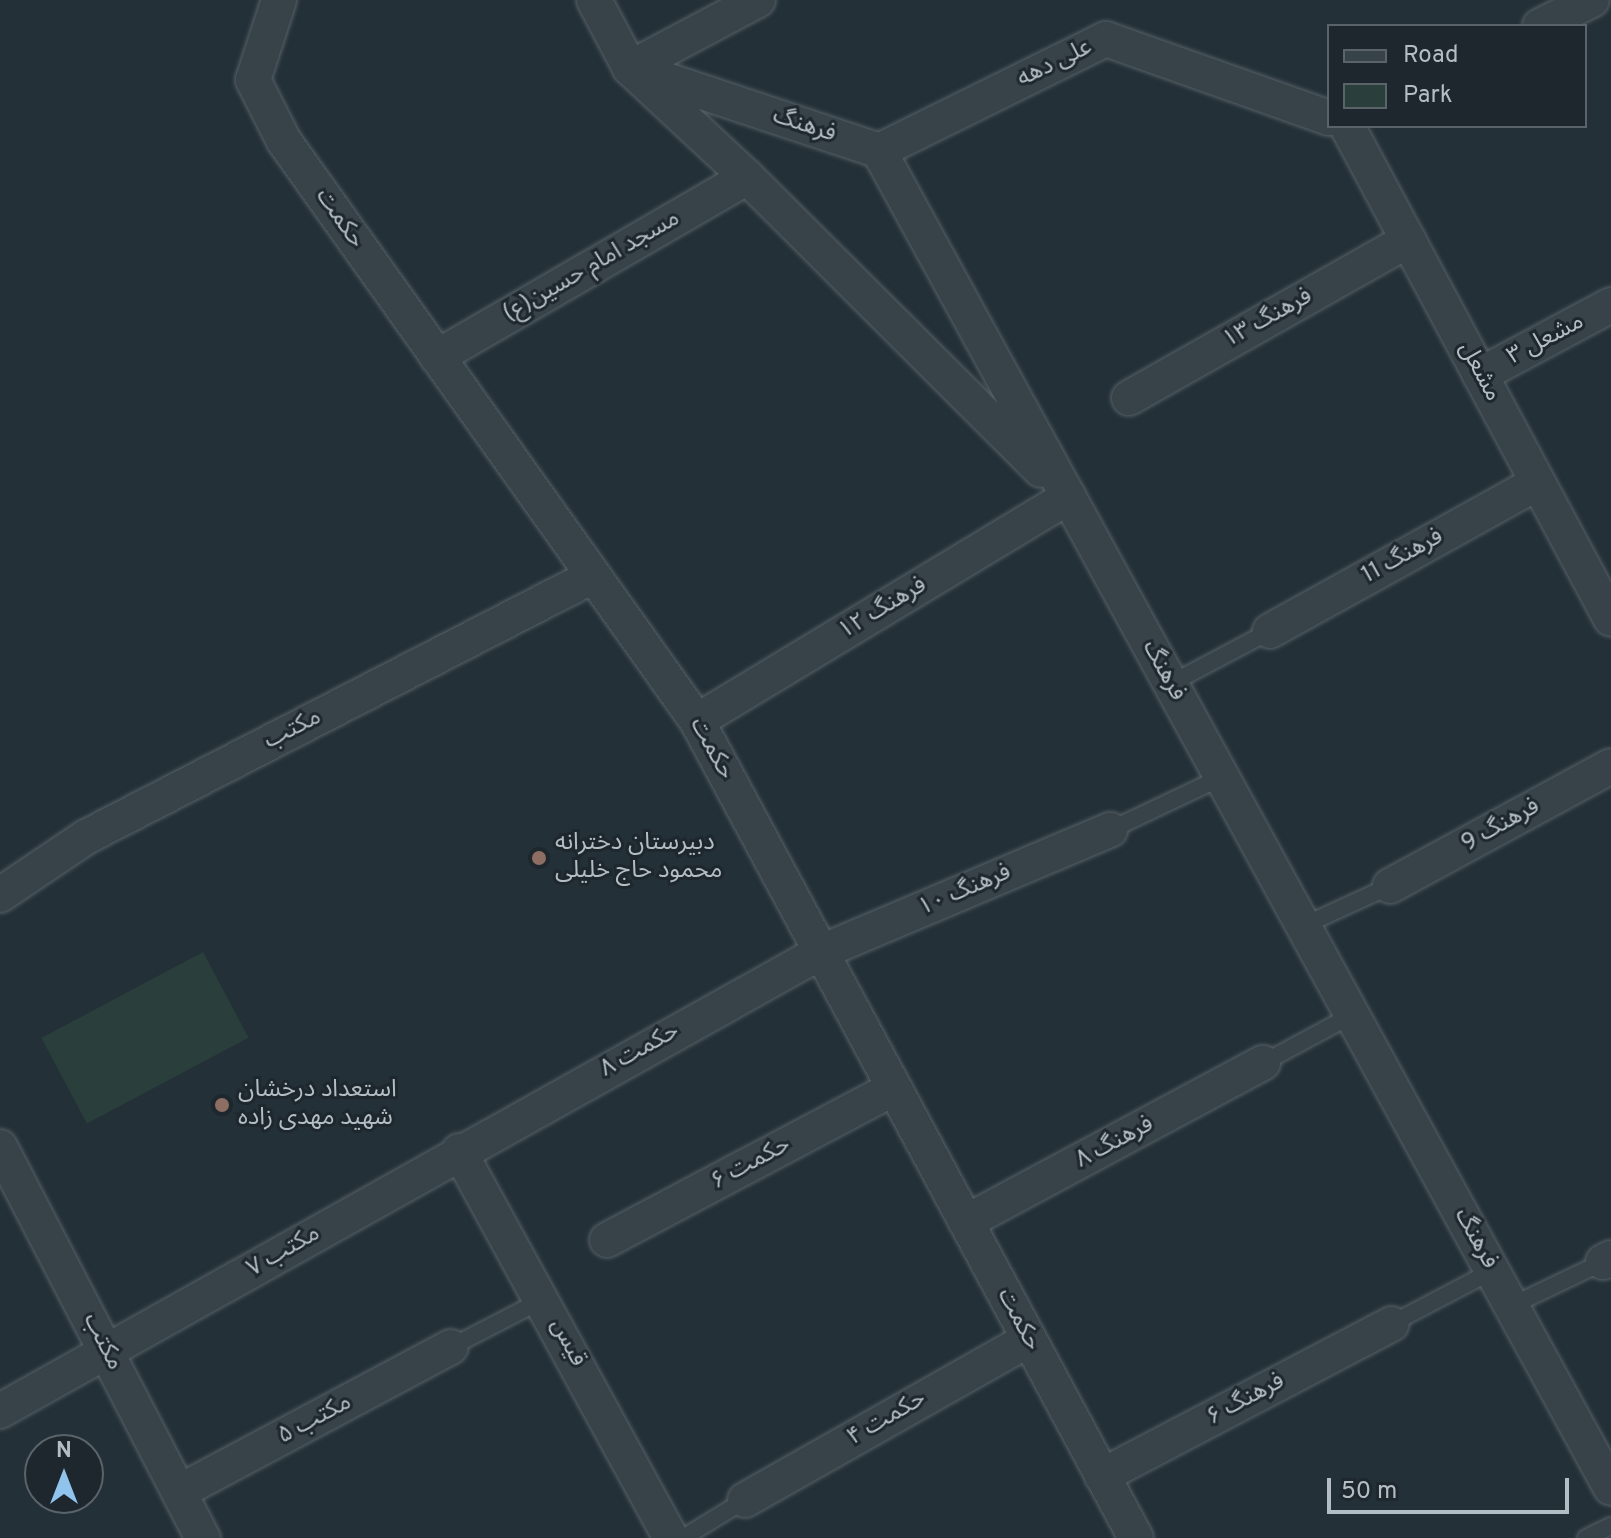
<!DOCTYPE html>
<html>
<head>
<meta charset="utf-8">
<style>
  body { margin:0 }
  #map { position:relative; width:1611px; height:1538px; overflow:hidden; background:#243038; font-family:Overpass,"Noto Sans Arabic",sans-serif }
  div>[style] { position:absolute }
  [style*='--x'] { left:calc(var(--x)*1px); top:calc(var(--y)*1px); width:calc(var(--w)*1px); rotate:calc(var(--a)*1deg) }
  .green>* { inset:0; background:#2a3e3b; transform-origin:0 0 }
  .roads { filter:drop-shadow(0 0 2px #566066) drop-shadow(0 0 2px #566066) }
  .service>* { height:16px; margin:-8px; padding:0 8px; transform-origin:8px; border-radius:8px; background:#384249 }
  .minor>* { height:34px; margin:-17px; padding:0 17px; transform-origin:17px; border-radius:17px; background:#384249 }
  .dots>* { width:22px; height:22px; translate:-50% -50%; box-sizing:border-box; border:4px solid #1d272d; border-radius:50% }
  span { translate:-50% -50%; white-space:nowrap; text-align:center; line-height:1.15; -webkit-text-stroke:6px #1d272d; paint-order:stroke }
  .street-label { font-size:24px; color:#b3bdc4 }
  .poi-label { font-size:24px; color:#b3bdc4 }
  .left { translate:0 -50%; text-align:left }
  .legend { position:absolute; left:1327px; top:24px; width:260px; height:104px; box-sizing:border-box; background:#1d272d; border:2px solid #596369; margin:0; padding:10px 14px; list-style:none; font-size:24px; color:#b3bdc4 }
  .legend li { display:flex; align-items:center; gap:16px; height:40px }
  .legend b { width:40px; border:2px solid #596369 }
  .north { position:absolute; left:24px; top:1434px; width:80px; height:80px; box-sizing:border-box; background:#1d272d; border:2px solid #596369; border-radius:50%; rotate:0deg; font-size:22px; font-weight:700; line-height:32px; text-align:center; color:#b3bdc4 }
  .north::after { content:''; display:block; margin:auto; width:28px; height:36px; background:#90c4ed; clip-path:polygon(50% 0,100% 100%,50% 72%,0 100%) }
  .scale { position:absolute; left:1327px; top:1478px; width:242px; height:36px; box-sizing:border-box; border:4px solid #b3bdc4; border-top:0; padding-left:10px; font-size:24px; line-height:28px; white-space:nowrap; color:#b3bdc4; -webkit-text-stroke:6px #1d272d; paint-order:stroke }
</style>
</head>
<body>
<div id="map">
  <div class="green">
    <i style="left:203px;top:952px;width:97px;height:183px;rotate:62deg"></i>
  </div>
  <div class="roads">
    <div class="service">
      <i style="--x:1170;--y:684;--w:113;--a:-27.9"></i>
      <i style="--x:1110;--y:830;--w:124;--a:-25.3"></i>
      <i style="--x:1303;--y:926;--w:96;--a:-24.7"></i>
      <i style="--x:1263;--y:1063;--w:101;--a:-28.3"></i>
      <i style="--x:1511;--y:1306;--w:102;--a:-25.6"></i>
      <i style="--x:1391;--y:1324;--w:114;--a:-27.7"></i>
      <i style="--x:451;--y:1347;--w:105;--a:-27.3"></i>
      <i style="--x:683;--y:1538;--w:73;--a:-31.5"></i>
      <i style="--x:1586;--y:1538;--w:28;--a:-26"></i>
    </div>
    <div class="minor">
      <i style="--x:279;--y:0;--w:84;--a:108"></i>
      <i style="--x:253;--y:80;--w:68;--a:63.1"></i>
      <i style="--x:284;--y:141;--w:712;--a:54.55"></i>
      <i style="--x:697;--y:721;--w:927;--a:61.75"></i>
      <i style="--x:594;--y:0;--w:77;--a:62.1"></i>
      <i style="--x:630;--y:68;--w:160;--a:43"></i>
      <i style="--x:747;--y:177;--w:415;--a:44.9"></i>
      <i style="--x:1540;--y:26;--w:58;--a:-26.6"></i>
      <i style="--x:630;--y:68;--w:262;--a:18.4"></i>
      <i style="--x:879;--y:151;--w:1524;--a:61.3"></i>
      <i style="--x:630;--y:68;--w:145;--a:-28"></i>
      <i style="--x:1347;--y:126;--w:559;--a:61.83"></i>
      <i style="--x:879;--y:151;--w:253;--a:-26.3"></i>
      <i style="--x:1106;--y:39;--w:237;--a:19.5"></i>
      <i style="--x:437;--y:357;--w:358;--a:-30.1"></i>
      <i style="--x:1480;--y:375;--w:149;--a:-28.1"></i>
      <i style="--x:1129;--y:398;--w:321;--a:-29.5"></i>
      <i style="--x:1270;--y:631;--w:305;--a:-29"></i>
      <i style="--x:697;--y:721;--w:434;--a:-31.1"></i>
      <i style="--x:1390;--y:886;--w:251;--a:-28.5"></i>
      <i style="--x:0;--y:895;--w:104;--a:-34"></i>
      <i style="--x:86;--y:837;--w:570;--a:-27.24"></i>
      <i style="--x:0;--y:1147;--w:441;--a:62.6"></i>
      <i style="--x:459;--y:1151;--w:441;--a:61.3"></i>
      <i style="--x:966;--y:1222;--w:337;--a:-28.2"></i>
      <i style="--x:607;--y:1240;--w:325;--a:-27.9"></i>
      <i style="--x:1603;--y:1262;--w:9;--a:-27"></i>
      <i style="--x:0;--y:1411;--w:941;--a:-29.21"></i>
      <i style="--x:821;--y:952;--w:314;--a:-22.9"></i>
      <i style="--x:1102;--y:1476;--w:327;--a:-27.7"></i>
      <i style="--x:179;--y:1492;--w:308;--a:-28.1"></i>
      <i style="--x:745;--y:1500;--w:326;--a:-29.5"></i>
    </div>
  </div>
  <div class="dots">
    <i style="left:539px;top:858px;background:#8d6e63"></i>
    <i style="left:222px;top:1105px;background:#8d6e63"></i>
  </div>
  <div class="street-label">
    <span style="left:1055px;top:64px;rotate:-26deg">علی دهه</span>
    <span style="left:804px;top:126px;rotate:18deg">فرهنگ</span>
    <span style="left:339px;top:219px;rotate:55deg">حکمت</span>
    <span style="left:592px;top:267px;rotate:-30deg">مسجد امام حسین(ع)</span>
    <span style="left:1268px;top:319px;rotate:-29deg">فرهنگ ۱۳</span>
    <span style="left:1546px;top:340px;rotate:-28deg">مشعل ۳</span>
    <span style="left:1479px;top:372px;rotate:62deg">مشعل</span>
    <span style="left:1403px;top:557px;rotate:-29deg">فرهنگ 11</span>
    <span style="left:883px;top:609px;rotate:-31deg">فرهنگ ۱۲</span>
    <span style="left:1163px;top:671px;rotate:61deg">فرهنگ</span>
    <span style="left:293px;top:730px;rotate:-27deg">مکتب</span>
    <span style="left:711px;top:749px;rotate:61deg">حکمت</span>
    <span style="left:1501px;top:826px;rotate:-29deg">فرهنگ 9</span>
    <span style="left:965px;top:891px;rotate:-23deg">فرهنگ ۱۰</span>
    <span style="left:640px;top:1051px;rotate:-29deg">حکمت ۸</span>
    <span style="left:1115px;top:1143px;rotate:-28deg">فرهنگ ۸</span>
    <span style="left:751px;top:1164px;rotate:-28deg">حکمت ۶</span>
    <span style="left:1475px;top:1239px;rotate:61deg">فرهنگ</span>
    <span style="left:284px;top:1252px;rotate:-30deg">مکتب ۷</span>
    <span style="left:1018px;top:1320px;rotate:62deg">حکمت</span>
    <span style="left:102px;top:1342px;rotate:63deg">مکتب</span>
    <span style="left:567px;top:1343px;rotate:62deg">قیس</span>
    <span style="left:1246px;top:1400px;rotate:-28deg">فرهنگ ۶</span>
    <span style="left:887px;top:1419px;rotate:-30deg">حکمت ۴</span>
    <span style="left:315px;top:1420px;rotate:-28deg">مکتب ۵</span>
  </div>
  <div class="poi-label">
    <span class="left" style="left:555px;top:858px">دبيرستان دخترانه<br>محمود حاج خلیلی</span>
    <span class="left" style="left:238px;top:1105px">استعداد درخشان<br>شهید مهدی زاده</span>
  </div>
  <ul class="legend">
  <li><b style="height:10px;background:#384249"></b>Road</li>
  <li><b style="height:22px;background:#2a3e3b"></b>Park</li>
  </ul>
  <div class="north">N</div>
  <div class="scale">50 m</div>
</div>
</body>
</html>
